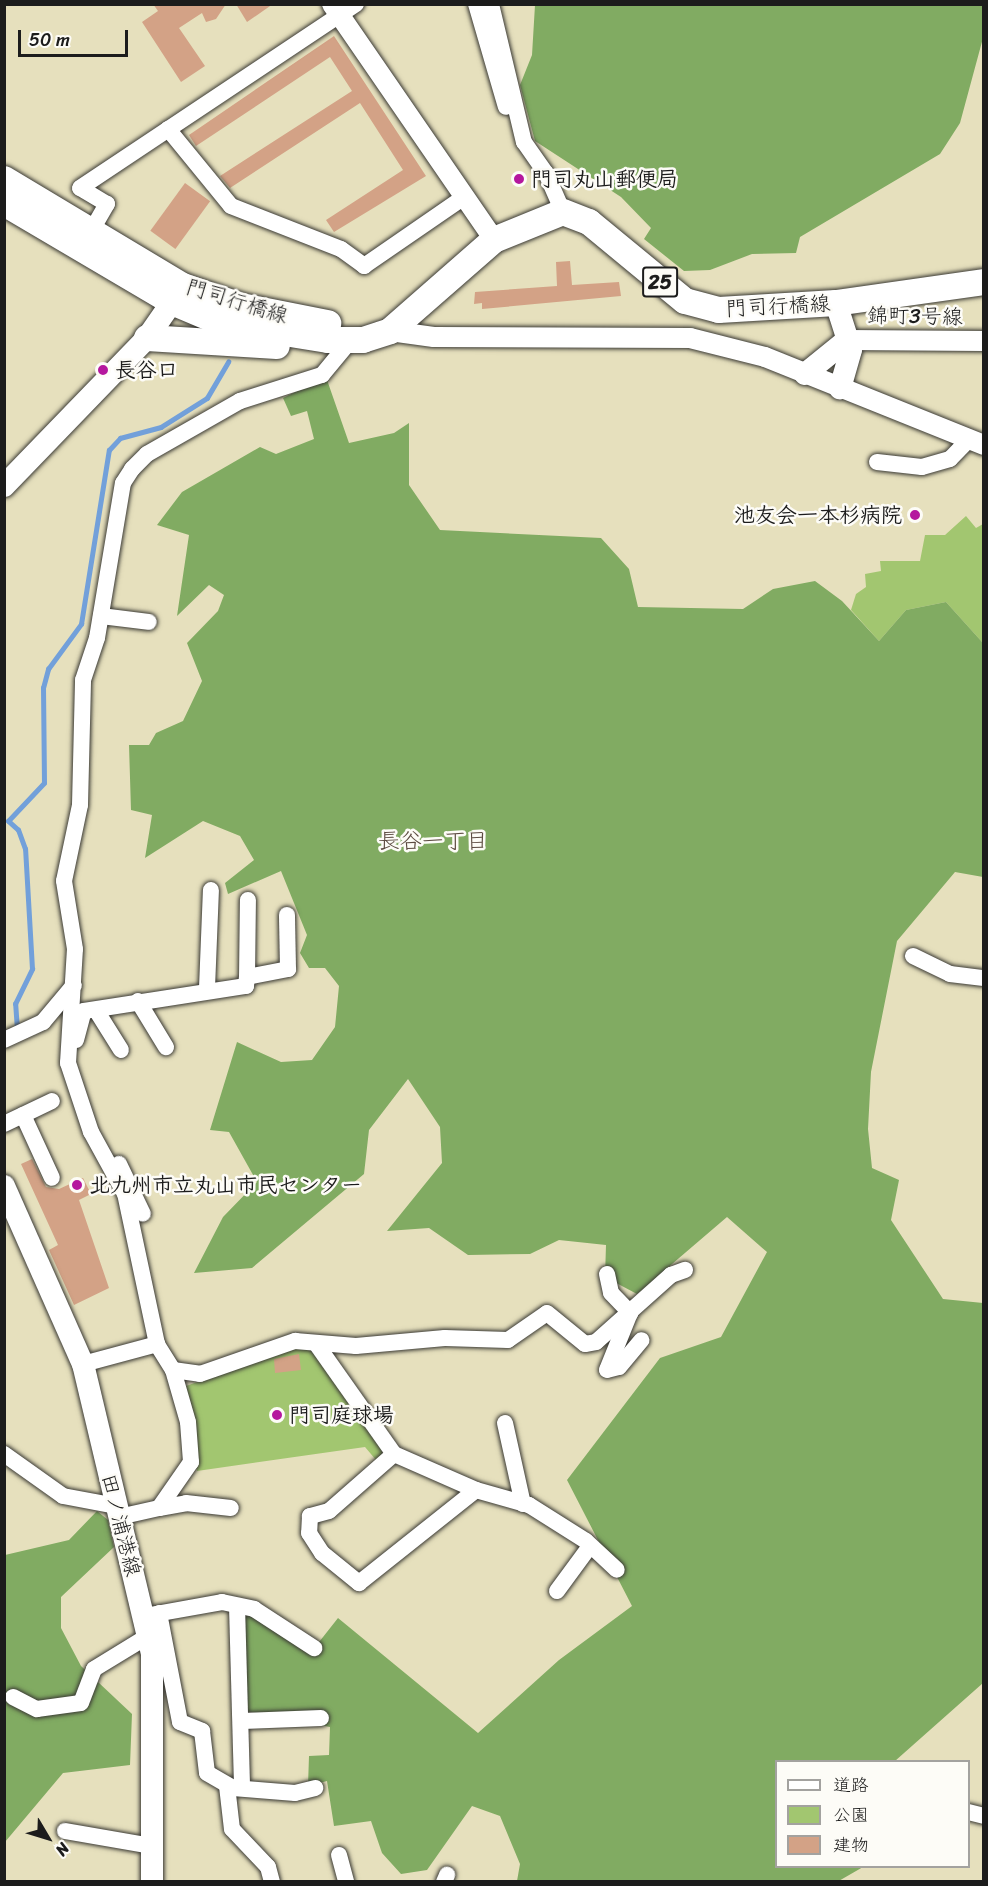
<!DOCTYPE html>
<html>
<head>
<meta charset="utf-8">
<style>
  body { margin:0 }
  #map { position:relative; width:988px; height:1886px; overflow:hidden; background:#e6e0bd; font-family:Sriracha,"Klee One",sans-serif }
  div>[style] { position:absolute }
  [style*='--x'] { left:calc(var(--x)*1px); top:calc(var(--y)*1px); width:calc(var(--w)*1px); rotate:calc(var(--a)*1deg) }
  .green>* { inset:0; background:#a2c670 }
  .forest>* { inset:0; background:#81ab62 }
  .stream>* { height:4.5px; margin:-2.25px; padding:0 2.25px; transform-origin:2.25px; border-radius:2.25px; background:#72a0da }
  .building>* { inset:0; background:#d3a286; transform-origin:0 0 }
  .roads { filter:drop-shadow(0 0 2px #3a3934) drop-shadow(0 0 2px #3a3934) }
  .minor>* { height:16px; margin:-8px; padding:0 8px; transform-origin:8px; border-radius:8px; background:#fff }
  .tertiary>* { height:20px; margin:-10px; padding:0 10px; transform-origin:10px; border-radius:10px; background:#fff }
  .secondary>* { height:22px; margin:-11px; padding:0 11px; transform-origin:11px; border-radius:11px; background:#fff }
  .primary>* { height:26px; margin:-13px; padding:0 13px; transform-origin:13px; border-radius:13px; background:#fff }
  .dots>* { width:16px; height:16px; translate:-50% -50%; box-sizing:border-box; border:3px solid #fdfcf7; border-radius:50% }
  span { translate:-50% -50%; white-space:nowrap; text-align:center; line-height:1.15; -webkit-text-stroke:5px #fdfcf7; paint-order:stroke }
  .shield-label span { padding:2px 4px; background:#fdfcf7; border:2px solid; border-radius:4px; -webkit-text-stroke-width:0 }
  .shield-label { font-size:20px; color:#1c1c1c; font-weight:700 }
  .poi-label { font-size:21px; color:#1c1c1c; font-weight:700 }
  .left { translate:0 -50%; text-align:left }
  .right { translate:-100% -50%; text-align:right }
  .street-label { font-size:21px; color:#1c1c1c }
  .neighbourhood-label { font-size:22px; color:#5c4b41 }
  .frame { position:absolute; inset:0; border:6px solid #1c1c1c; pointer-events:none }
  .legend { position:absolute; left:775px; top:1760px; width:195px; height:108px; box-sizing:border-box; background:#fdfcf7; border:2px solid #a3a29f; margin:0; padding:8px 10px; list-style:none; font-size:18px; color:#1c1c1c }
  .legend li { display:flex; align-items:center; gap:12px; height:30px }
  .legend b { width:30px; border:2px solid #a3a29f }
  .north { position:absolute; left:18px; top:1808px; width:60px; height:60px; -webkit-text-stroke:4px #fdfcf7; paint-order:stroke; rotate:128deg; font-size:16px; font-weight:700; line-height:24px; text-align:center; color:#1c1c1c }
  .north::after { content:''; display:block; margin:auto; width:21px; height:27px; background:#1c1c1c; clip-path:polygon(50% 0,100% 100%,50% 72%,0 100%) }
  .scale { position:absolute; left:18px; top:30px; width:110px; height:27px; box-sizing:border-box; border:3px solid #1c1c1c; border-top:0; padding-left:8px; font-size:18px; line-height:21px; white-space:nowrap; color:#1c1c1c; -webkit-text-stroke:4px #fdfcf7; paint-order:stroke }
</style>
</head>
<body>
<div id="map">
  <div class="green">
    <i style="clip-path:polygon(966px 516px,976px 528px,983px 524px,983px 643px,946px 602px,906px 610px,879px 641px,851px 610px,856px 594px,866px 587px,865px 574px,881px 571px,880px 561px,920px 561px,925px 535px,945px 535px)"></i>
    <i style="clip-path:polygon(299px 1346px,314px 1349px,383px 1449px,381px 1457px,376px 1460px,365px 1447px,197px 1471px,186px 1386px)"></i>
  </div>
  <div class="forest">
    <i style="clip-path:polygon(535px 5px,983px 5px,983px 38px,960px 123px,940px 154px,800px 237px,796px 253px,752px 254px,710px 270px,684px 271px,644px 239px,651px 228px,621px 197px,535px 141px,520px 85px,532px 55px)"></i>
    <i style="clip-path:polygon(326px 377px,349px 443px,394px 433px,409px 423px,409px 485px,440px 530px,601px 538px,629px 569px,638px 607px,743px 609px,773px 589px,815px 581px,842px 601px,879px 641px,906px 610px,946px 602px,983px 643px,983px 877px,955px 872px,897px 941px,871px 1072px,868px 1129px,872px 1168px,899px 1180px,891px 1220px,943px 1299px,983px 1303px,983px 1683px,895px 1761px,776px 1762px,776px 1866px,863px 1867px,837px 1882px,517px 1881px,520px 1864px,500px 1816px,472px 1806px,427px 1870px,401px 1874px,382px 1853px,371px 1821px,334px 1826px,327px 1781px,308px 1786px,309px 1756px,329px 1755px,330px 1727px,246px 1711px,243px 1611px,312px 1651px,338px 1618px,478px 1733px,559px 1660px,632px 1606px,567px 1480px,660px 1358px,721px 1337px,767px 1252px,727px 1217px,637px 1294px,605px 1277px,606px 1245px,559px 1240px,530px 1254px,468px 1255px,429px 1228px,387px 1231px,442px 1163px,440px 1127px,408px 1079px,369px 1130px,364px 1174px,252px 1268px,194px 1273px,223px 1217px,257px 1182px,229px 1132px,210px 1130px,237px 1042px,281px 1062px,312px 1060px,335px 1027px,339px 986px,325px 968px,309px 968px,300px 953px,307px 935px,281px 871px,228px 894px,225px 883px,254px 860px,240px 836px,203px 821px,145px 858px,152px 815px,131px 810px,129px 745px,149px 745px,156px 733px,183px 721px,202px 681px,187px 643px,218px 611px,224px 595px,209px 585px,177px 616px,189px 535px,157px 525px,182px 492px,260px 447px,276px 454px,314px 439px,307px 411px,291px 416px,283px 398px)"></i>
    <i style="clip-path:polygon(97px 1511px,108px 1520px,114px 1547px,61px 1597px,61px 1628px,81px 1666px,132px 1714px,130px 1765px,63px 1773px,5px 1842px,5px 1555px,69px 1540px)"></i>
  </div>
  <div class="stream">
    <i style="--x:17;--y:1030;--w:26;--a:-94"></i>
    <i style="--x:15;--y:1004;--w:39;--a:-64"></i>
    <i style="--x:32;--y:969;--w:120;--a:-93.3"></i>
    <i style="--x:25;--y:849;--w:20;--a:-110"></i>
    <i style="--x:18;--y:830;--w:13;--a:-138"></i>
    <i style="--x:8;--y:821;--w:52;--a:-46.5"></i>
    <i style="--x:44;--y:783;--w:95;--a:-90.6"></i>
    <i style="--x:43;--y:688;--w:20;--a:-75"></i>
    <i style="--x:48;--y:669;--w:56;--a:-53.7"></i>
    <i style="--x:81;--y:624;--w:176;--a:-80.9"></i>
    <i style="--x:109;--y:450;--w:16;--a:-47"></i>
    <i style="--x:120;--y:438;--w:42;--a:-15"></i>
    <i style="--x:161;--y:427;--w:54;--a:-32.2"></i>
    <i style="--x:207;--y:398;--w:42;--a:-59.7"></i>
  </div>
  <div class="building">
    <i style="clip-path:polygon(153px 4px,226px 4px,216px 19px,206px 22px,202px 13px,179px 28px,205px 66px,181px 82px,142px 22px,158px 11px)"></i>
    <i style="clip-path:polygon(236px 4px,273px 4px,247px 22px)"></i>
    <i style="clip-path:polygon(334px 36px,426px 176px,334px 232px,326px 220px,403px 170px,360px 103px,230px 188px,220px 176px,352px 91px,330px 57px,196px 146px,189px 135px)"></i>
    <i style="left:185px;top:183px;width:31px;height:59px;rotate:36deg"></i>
    <i style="clip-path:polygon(570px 261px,572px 285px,619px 282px,621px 296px,482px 309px,482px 303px,474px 304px,475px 292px,557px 286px,556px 262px)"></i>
    <i style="clip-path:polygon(32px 1159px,46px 1187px,59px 1189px,83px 1178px,91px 1194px,79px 1200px,109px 1288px,74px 1305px,49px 1250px,58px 1245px,21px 1164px)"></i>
    <i style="clip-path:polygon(299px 1354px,301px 1370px,275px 1373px,274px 1359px)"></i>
  </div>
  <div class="roads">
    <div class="minor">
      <i style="--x:476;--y:4;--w:107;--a:73.8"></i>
      <i style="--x:491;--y:4;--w:142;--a:76.6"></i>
      <i style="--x:524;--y:142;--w:38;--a:55"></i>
      <i style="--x:546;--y:173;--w:43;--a:66.4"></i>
      <i style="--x:168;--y:129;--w:99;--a:50.7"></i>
      <i style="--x:231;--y:206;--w:118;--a:21.4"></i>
      <i style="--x:341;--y:249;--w:29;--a:36"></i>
      <i style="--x:364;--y:266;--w:121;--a:-34.6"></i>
      <i style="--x:93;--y:228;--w:28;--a:-60"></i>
      <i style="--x:107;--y:204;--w:31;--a:-149"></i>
      <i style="--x:80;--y:188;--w:332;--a:-33.7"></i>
      <i style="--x:877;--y:462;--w:45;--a:6.3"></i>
      <i style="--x:922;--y:467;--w:29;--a:-16"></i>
      <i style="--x:950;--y:459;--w:28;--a:-46"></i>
      <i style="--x:101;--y:616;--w:48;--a:7.1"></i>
      <i style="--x:913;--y:956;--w:41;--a:25.9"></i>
      <i style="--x:950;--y:974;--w:34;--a:7"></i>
      <i style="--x:247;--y:977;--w:77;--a:-89.3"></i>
      <i style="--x:207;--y:988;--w:98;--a:-87.7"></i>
      <i style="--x:138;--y:1001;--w:54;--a:58.7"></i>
      <i style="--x:96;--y:1010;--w:47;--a:58"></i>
      <i style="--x:4;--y:1040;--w:43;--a:-24.8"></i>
      <i style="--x:43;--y:1022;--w:48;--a:-50"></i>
      <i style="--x:76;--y:1040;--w:30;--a:-75"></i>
      <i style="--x:84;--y:1011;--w:164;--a:-8.8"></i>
      <i style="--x:246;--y:986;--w:9;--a:-84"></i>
      <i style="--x:247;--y:977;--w:42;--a:-11"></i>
      <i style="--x:288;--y:969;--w:54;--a:-91.1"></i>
      <i style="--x:23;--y:1115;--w:69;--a:65.3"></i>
      <i style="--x:4;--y:1124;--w:53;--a:-25.6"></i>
      <i style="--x:119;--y:1164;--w:55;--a:64.4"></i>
      <i style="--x:607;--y:1274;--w:19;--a:78"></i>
      <i style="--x:611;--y:1293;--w:28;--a:46"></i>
      <i style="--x:630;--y:1313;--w:61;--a:112"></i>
      <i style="--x:607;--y:1370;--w:12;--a:-14"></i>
      <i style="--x:619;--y:1367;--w:35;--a:-50"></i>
      <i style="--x:317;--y:1345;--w:133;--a:54.8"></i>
      <i style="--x:394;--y:1454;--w:90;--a:23.7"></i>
      <i style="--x:476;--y:1490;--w:55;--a:15.8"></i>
      <i style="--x:529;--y:1505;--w:67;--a:32.3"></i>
      <i style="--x:586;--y:1541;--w:42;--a:43.1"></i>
      <i style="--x:83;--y:1364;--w:77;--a:-15.1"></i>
      <i style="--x:173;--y:1370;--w:27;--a:8"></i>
      <i style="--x:200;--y:1374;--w:101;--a:-19.2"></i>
      <i style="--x:295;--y:1341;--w:61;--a:4.7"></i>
      <i style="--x:356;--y:1346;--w:89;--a:-5.1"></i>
      <i style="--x:445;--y:1338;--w:63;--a:1.8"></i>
      <i style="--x:508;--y:1340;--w:47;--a:-34.7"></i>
      <i style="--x:547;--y:1313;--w:49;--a:39.2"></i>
      <i style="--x:585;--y:1344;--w:11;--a:-10"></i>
      <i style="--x:596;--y:1342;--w:101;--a:-41.8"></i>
      <i style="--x:671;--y:1275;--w:15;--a:-20"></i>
      <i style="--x:505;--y:1423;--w:83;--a:77.5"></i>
      <i style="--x:4;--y:1454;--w:72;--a:35.4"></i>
      <i style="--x:63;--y:1496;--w:55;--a:10.5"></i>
      <i style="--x:394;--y:1454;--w:86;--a:138.8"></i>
      <i style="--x:329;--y:1511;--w:20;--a:165"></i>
      <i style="--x:310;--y:1516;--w:17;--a:93"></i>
      <i style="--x:309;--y:1533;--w:24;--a:57"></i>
      <i style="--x:322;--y:1553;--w:48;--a:39"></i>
      <i style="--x:359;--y:1583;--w:149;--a:-38.5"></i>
      <i style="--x:159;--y:1508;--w:27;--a:-10"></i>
      <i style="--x:186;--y:1503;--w:45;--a:6.3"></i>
      <i style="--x:119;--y:1517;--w:41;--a:-12.7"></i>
      <i style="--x:159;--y:1508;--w:56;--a:-55.2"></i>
      <i style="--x:191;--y:1462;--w:40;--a:-94.3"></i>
      <i style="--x:188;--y:1422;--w:54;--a:-106.1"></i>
      <i style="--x:173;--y:1370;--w:31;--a:-122"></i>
      <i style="--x:157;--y:1344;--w:153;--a:-102"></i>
      <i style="--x:125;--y:1194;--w:71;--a:-118.7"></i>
      <i style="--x:91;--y:1132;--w:73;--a:-108.4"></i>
      <i style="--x:68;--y:1063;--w:114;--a:-86.5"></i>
      <i style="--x:75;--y:949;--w:69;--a:-99.2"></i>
      <i style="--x:64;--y:881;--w:78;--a:-78.1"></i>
      <i style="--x:80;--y:805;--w:125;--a:-88.6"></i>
      <i style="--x:83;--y:680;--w:44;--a:-71.6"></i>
      <i style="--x:97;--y:638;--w:157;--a:-80.5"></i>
      <i style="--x:123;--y:483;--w:17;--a:-57"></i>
      <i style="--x:132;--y:469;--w:21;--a:-45"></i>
      <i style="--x:147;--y:454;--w:107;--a:-29.7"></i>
      <i style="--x:240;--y:401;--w:86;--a:-17.6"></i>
      <i style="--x:322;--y:375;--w:44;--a:-50.5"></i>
      <i style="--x:557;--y:1591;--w:56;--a:-53.7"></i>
      <i style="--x:237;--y:1606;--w:182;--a:88.4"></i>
      <i style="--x:159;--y:1613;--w:111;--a:79.1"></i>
      <i style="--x:180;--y:1722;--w:24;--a:22"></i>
      <i style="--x:202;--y:1731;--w:42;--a:83.2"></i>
      <i style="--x:207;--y:1773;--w:30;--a:30"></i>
      <i style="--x:233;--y:1788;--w:62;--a:4.6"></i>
      <i style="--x:295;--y:1793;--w:21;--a:-14"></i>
      <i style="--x:150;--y:1615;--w:73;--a:-10.2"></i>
      <i style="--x:222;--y:1602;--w:33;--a:12"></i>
      <i style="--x:254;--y:1609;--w:72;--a:33"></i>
      <i style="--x:13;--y:1697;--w:27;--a:27"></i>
      <i style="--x:37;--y:1709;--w:44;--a:-7.8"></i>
      <i style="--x:81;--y:1703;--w:36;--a:-69"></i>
      <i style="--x:94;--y:1669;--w:63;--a:-31.4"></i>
      <i style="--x:243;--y:1721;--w:78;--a:-2.2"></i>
      <i style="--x:227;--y:1786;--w:43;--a:83.4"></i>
      <i style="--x:232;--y:1829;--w:52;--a:46.5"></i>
      <i style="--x:268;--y:1867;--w:16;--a:75"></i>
      <i style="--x:968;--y:1812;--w:16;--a:14"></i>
      <i style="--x:65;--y:1831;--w:88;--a:9.8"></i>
      <i style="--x:339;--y:1855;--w:28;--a:75"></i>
      <i style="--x:444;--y:1882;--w:8;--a:-67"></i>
    </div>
    <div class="tertiary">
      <i style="--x:332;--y:4;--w:286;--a:55.5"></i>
      <i style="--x:390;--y:331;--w:44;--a:7.8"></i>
      <i style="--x:434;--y:337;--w:256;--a:0.2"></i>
      <i style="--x:690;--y:338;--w:77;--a:14.2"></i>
      <i style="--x:765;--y:357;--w:236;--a:21.9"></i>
      <i style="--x:847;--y:340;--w:137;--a:0.4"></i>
    </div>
    <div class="secondary">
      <i style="--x:836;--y:303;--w:49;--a:72.3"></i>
      <i style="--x:851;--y:350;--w:40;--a:106"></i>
      <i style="--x:805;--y:374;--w:54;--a:-39"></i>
      <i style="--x:4;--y:486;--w:206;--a:-46"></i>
      <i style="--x:147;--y:338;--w:60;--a:-55.2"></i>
      <i style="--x:4;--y:1186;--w:195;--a:66.1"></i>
      <i style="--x:83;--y:1364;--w:298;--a:76.6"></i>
      <i style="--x:152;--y:1654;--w:228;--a:90"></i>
    </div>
    <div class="primary">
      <i style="--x:4;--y:179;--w:209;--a:30.9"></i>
      <i style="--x:183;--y:286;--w:61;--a:19"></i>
      <i style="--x:241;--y:306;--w:89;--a:11.1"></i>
      <i style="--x:4;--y:203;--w:195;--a:30.5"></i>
      <i style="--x:172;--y:302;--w:54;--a:22.8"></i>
      <i style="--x:222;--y:323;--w:107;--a:9.1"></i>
      <i style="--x:328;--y:340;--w:35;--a:0"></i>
      <i style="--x:363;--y:340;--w:28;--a:-18"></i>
      <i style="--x:390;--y:331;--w:138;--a:-41.2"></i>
      <i style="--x:494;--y:240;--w:74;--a:-22.1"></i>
      <i style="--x:563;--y:212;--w:28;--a:21"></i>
      <i style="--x:589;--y:222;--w:124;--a:39.5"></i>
      <i style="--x:685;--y:301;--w:35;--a:15"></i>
      <i style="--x:719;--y:310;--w:117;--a:-3.4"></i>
      <i style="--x:836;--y:303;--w:149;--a:-8.1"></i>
      <i style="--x:147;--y:338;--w:130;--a:3.5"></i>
    </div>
  </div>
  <div class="dots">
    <i style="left:519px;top:179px;background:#b5179e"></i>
    <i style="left:103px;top:370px;background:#b5179e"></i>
    <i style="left:915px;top:515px;background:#b5179e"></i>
    <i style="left:77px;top:1185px;background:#b5179e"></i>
    <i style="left:277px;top:1415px;background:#b5179e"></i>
  </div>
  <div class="shield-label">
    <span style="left:660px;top:282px">25</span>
  </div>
  <div class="poi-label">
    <span class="left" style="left:531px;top:179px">門司丸山郵便局</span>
    <span class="left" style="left:115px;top:370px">長谷口</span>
    <span class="right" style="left:902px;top:515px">池友会一本杉病院</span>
    <span class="left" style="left:89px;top:1185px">北九州市立丸山市民センター</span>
    <span class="left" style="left:289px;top:1415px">門司庭球場</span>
  </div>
  <div class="street-label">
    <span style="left:237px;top:301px;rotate:17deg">門司行橋線</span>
    <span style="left:778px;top:306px;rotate:-3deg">門司行橋線</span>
    <span style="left:915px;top:316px;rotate:1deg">錦町3号線</span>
    <span style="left:121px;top:1525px;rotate:76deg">田ノ浦港線</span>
  </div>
  <div class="neighbourhood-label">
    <span style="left:433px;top:841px">長谷一丁目</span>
  </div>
  <div class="frame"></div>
  <ul class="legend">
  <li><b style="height:8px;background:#fff"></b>道路</li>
  <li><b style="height:16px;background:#a2c670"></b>公園</li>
  <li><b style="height:16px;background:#d3a286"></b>建物</li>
  </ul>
  <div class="north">N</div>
  <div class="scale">50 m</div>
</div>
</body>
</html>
